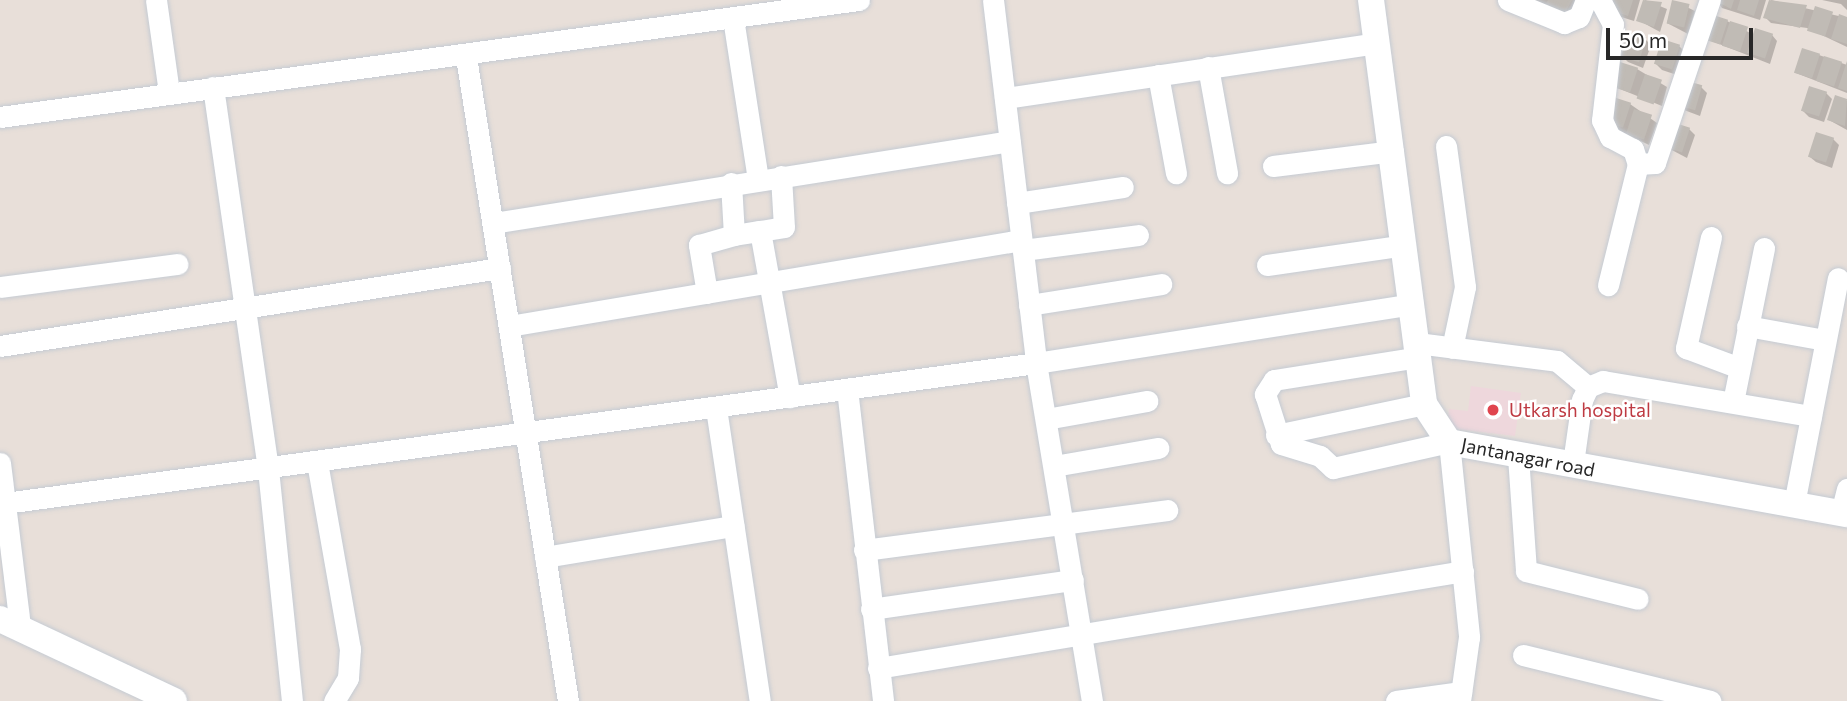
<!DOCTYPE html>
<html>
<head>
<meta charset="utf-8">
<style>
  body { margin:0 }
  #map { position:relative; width:1847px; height:701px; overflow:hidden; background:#e8dfd9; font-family:Commissioner,sans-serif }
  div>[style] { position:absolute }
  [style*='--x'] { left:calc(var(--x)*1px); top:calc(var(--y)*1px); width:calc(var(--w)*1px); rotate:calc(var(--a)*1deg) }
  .medical>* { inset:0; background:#eed7dc }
  .shadow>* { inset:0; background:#0003 }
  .building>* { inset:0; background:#c0bbb5; transform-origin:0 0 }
  .roads { filter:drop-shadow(0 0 2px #c5cbd3) drop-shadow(0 0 2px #c5cbd3) }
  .minor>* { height:21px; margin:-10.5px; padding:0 10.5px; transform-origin:10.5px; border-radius:10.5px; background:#fff }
  .tertiary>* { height:26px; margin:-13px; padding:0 13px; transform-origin:13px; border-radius:13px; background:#fff }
  .dots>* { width:19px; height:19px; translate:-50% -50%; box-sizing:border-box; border:4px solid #fff; border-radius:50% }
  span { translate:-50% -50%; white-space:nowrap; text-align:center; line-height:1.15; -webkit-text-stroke:5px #fff; paint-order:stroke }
  .health-label { font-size:19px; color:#be3a42 }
  .left { translate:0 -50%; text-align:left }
  .street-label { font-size:19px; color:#272727 }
  .scale { position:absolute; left:1606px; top:28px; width:147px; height:32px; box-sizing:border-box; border:4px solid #272727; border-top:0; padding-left:9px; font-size:21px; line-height:24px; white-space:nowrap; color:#272727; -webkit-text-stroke:5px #fff; paint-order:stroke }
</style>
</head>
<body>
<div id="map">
  <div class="medical">
    <i style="clip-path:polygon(1471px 386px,1521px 393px,1515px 436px,1447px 428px,1449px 409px,1468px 411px)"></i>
  </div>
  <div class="shadow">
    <i style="clip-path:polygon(1527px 0,1580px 0,1570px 20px)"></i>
    <i style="clip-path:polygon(1615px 0,1640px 0,1634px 21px,1618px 16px)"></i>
    <i style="clip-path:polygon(1645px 0,1667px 9px,1660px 32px,1638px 20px)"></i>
    <i style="clip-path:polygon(1716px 0,1766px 0,1760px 20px,1722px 8px)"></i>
    <i style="clip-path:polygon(1771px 0,1847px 18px,1847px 47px,1807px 28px,1771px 23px,1765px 17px)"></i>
    <i style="clip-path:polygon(1822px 0,1847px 0,1847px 10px,1841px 4px)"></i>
    <i style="clip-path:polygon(1674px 1px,1695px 11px,1688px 34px,1667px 23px)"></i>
    <i style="clip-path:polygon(1727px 21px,1754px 35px,1772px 35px,1777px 41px,1770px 64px,1704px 38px)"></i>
    <i style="clip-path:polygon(1645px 39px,1651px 45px,1643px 68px,1628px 62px,1622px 56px)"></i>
    <i style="clip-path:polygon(1679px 46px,1685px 52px,1677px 75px,1662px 70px,1656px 64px)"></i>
    <i style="clip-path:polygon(1819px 55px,1847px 65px,1847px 93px,1796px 73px)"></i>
    <i style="clip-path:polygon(1637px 69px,1667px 87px,1662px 106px,1615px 87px)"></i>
    <i style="clip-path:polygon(1701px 87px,1707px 93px,1700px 116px,1684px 110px,1678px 104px)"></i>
    <i style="clip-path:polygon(1826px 93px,1832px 99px,1824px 122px,1809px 117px,1803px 111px)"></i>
    <i style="clip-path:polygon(1836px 98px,1847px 101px,1847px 130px,1829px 120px)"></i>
    <i style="clip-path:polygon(1630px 104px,1657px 123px,1649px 145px,1613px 128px)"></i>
    <i style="clip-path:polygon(1689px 129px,1695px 135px,1687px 158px,1666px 147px)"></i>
    <i style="clip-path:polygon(1833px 139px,1839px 145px,1832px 168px,1816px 162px,1810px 157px)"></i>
  </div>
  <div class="building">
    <i style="clip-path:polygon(1548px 0,1572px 0,1564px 15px,1544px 7px)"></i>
    <i style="clip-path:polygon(1613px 0,1633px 0,1628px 16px,1610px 10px)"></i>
    <i style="clip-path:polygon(1643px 0,1662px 2px,1654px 27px,1636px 21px)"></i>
    <i style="left:1672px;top:0;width:18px;height:24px;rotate:13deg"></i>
    <i style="clip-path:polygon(1714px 0,1734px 0,1731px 9px)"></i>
    <i style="clip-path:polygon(1740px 0,1759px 0,1754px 16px,1737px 10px)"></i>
    <i style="clip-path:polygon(1769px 0,1807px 5px,1800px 28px,1763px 18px)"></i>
    <i style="left:1815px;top:6px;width:19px;height:26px;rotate:18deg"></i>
    <i style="left:1710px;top:14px;width:19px;height:26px;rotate:18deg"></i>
    <i style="clip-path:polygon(1839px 14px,1847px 17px,1847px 44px,1831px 39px)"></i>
    <i style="left:1730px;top:21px;width:19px;height:26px;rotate:18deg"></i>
    <i style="left:1755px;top:28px;width:19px;height:26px;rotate:18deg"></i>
    <i style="left:1628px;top:32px;width:19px;height:26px;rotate:16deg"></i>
    <i style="left:1662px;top:39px;width:19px;height:26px;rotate:18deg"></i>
    <i style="left:1802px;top:48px;width:19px;height:26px;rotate:18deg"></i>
    <i style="left:1824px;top:56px;width:19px;height:26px;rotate:18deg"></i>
    <i style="clip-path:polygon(1847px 61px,1847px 91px,1838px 88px)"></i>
    <i style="left:1620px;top:62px;width:19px;height:26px;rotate:18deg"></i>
    <i style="left:1645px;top:74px;width:18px;height:26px;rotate:19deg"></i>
    <i style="left:1684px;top:80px;width:19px;height:26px;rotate:16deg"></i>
    <i style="left:1809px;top:86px;width:19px;height:26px;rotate:18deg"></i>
    <i style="clip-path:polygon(1835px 95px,1847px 99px,1845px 126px,1827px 120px)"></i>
    <i style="left:1613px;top:97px;width:19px;height:26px;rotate:18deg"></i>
    <i style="left:1634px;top:109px;width:19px;height:26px;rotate:18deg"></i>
    <i style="left:1672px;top:122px;width:19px;height:26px;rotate:18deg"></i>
    <i style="left:1816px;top:132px;width:19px;height:26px;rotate:18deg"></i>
  </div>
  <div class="roads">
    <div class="minor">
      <i style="--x:156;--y:0;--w:93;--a:82"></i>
      <i style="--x:993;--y:0;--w:366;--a:83.2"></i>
      <i style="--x:1036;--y:363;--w:343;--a:80.6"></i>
      <i style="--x:1508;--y:0;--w:61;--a:22.3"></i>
      <i style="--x:1564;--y:23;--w:16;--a:-22"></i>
      <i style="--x:1579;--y:17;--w:18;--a:-68"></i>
      <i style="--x:1600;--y:0;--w:27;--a:62"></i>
      <i style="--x:1613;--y:24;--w:97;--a:96.5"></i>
      <i style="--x:1602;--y:120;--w:19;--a:65"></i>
      <i style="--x:1610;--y:137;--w:26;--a:28"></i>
      <i style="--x:1633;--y:149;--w:16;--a:72"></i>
      <i style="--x:1638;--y:164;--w:125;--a:103.9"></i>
      <i style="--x:733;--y:18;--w:163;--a:81.2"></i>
      <i style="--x:466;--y:57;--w:652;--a:81"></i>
      <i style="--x:1208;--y:67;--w:108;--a:79.8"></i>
      <i style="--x:1158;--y:75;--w:100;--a:79.6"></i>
      <i style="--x:213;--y:87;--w:386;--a:81.8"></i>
      <i style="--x:268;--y:469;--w:233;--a:84.1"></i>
      <i style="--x:1005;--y:98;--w:377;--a:-8.4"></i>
      <i style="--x:0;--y:117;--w:867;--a:-7.76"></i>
      <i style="--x:1446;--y:146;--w:142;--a:82.3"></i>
      <i style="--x:1465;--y:287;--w:62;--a:102"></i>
      <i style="--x:1638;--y:164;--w:17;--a:-3"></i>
      <i style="--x:1655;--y:163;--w:172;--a:-71.4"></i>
      <i style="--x:1273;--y:166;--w:121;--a:-7.1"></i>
      <i style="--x:731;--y:183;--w:52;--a:86.7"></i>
      <i style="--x:734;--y:235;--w:26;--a:-9"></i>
      <i style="--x:760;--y:231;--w:169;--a:79.8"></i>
      <i style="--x:1017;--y:203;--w:107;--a:-8.6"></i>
      <i style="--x:493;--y:223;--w:523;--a:-9.01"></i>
      <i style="--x:760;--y:231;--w:24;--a:-9"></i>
      <i style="--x:784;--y:227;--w:51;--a:-93.4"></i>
      <i style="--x:1711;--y:237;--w:114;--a:102.7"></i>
      <i style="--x:1686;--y:348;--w:54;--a:20.4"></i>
      <i style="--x:1023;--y:250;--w:116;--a:-7.4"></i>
      <i style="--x:1267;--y:265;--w:139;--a:-8.2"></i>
      <i style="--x:0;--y:287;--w:179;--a:-7.4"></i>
      <i style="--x:707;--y:293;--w:49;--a:-99.5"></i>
      <i style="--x:699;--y:245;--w:36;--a:-16"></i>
      <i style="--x:1029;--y:305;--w:134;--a:-9"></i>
      <i style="--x:509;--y:326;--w:519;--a:-9.53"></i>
      <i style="--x:1747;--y:326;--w:79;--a:10.2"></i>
      <i style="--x:1417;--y:343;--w:141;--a:7.3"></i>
      <i style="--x:1557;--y:361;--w:40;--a:40"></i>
      <i style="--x:0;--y:346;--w:506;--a:-8.87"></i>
      <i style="--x:1419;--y:357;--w:147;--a:171"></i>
      <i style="--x:1274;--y:380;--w:17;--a:123"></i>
      <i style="--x:1265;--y:394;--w:52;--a:72.3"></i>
      <i style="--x:1281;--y:444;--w:41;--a:17.1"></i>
      <i style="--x:1320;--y:456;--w:18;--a:43"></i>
      <i style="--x:1333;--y:468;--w:119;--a:-12.6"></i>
      <i style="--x:1449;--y:442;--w:196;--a:84.1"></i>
      <i style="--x:1469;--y:637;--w:65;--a:98"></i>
      <i style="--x:847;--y:389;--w:314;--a:83.4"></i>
      <i style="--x:1733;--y:402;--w:157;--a:-78.6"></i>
      <i style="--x:716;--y:408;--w:296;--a:81.5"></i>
      <i style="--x:1046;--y:419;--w:103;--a:-10.1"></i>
      <i style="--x:1276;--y:435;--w:151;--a:-11.8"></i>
      <i style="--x:1518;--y:456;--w:115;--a:86"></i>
      <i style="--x:1526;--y:571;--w:115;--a:14"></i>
      <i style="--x:317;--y:462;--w:190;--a:80"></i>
      <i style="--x:350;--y:649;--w:29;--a:94"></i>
      <i style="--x:348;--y:678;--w:27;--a:121"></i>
      <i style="--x:0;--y:463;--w:165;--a:83"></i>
      <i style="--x:1573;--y:463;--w:64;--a:-81.9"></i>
      <i style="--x:1582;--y:400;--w:14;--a:-65"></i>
      <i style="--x:1588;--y:387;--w:16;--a:-22"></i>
      <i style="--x:1603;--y:381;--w:211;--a:9.6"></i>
      <i style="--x:1054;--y:466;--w:106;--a:-9.8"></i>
      <i style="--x:5;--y:503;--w:1040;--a:-7.73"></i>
      <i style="--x:1036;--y:363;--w:380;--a:-8.9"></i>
      <i style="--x:1794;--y:504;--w:230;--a:-79"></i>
      <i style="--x:1841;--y:513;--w:25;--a:-76"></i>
      <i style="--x:864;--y:550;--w:306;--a:-7.5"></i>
      <i style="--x:545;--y:557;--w:191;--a:-9.4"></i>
      <i style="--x:871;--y:609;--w:204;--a:-8.2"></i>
      <i style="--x:1523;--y:655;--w:193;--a:13.8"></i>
      <i style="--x:878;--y:668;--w:593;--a:-9.41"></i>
      <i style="--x:1396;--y:701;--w:66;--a:-7.9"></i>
    </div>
    <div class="tertiary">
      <i style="--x:1371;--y:0;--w:407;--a:82.5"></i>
      <i style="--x:1424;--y:404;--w:45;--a:56.7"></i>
      <i style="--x:1449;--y:442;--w:404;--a:10.3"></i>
      <i style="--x:0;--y:619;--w:192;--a:25.2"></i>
    </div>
  </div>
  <div class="dots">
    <i style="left:1493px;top:410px;background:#e0444e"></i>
  </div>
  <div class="health-label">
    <span class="left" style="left:1509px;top:410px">Utkarsh hospital</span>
  </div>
  <div class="street-label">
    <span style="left:1528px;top:457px;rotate:11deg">Jantanagar road</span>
  </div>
  <div class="scale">50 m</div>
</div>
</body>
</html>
